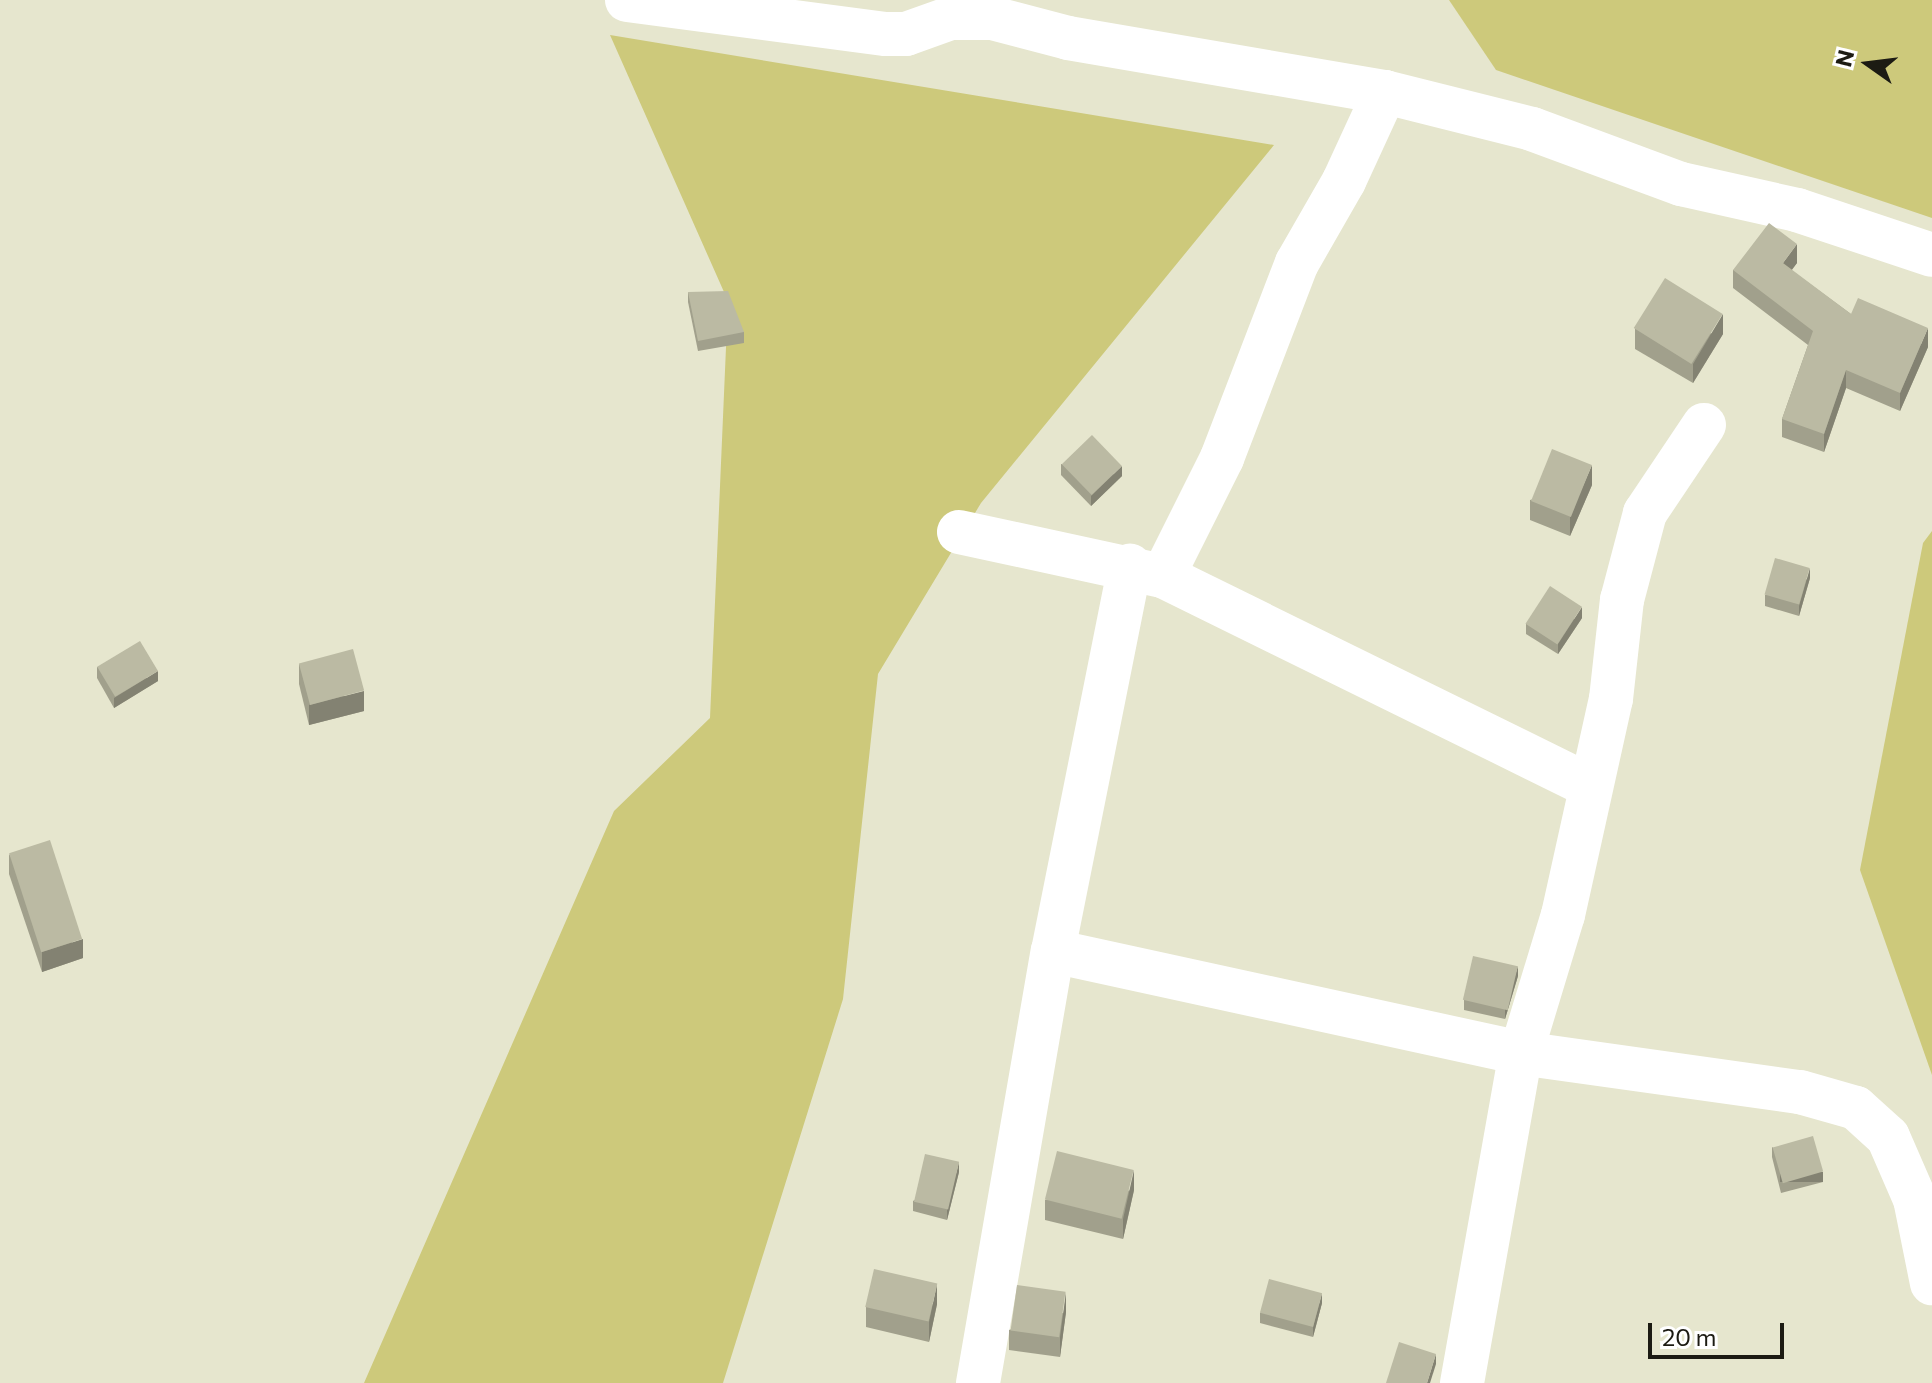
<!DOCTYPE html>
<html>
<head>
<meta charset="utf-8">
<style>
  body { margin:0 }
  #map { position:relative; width:1932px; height:1383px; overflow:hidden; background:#e6e6ce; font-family:Commissioner,sans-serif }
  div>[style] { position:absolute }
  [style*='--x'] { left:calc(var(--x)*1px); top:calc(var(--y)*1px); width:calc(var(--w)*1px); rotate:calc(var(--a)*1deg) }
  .green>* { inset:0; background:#cdc97b }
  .minor>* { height:44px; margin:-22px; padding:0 22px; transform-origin:22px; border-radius:22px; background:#fff }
  .wall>* { inset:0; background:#a1a08c }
  .shaded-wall>* { inset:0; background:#838272; transform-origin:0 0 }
  .building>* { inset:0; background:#bbbaa3; transform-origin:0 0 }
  span { translate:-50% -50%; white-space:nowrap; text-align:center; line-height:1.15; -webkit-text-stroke:6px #fff; paint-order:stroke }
  .north { position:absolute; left:1828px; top:24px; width:80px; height:80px; -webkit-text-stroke:6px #fff; paint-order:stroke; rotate:284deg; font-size:22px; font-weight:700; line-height:32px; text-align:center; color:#1c1b13 }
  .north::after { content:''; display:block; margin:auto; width:28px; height:36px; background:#1c1b13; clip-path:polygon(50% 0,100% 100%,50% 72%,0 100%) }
  .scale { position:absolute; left:1648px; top:1323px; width:136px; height:36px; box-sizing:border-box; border:4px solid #1c1b13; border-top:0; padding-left:10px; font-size:24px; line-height:28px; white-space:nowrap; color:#1c1b13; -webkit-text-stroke:6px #fff; paint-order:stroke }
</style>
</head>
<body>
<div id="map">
  <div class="green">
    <i style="clip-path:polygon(1449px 0,1932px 0,1932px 218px,1496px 70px)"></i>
    <i style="clip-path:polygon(610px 35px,1274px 145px,981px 503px,878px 674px,843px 999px,723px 1383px,364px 1383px,614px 811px,710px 718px,728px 301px)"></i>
    <i style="clip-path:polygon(1932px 531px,1932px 1075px,1860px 870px,1923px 543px)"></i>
  </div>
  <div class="minor">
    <i style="--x:627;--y:0;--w:261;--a:7.5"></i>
    <i style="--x:886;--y:34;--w:20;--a:0"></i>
    <i style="--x:906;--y:34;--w:48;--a:-19.6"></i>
    <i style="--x:951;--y:18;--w:41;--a:0"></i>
    <i style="--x:992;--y:18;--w:79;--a:14.7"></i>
    <i style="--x:1068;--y:38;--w:322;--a:9.7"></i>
    <i style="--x:1385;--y:92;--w:152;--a:14.1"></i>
    <i style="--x:1532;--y:129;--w:159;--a:20.3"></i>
    <i style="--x:1681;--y:184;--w:119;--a:12.6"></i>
    <i style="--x:1797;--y:210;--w:142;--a:18.4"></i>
    <i style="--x:959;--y:532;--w:209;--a:12.2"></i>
    <i style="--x:1163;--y:576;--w:476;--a:26.2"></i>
    <i style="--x:1163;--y:576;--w:132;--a:-63.4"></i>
    <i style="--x:1222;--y:458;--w:209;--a:-69"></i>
    <i style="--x:1297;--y:263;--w:95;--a:-60.2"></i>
    <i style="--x:1344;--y:181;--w:98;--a:-65.3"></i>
    <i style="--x:1053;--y:951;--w:479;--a:12.3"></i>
    <i style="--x:1521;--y:1053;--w:282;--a:8"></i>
    <i style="--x:1800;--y:1092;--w:58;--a:15.9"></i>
    <i style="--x:1856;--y:1108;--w:43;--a:42.2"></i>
    <i style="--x:1888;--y:1137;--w:68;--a:66.5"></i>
    <i style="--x:1915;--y:1199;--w:86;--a:78.6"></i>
    <i style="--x:978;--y:1383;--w:438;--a:-80.2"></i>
    <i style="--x:1053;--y:951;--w:393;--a:-78.7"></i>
    <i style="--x:1462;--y:1383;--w:335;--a:-79.9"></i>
    <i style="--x:1521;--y:1053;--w:144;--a:-73.1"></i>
    <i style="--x:1563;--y:915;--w:221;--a:-77.5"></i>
    <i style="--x:1611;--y:699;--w:100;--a:-83.7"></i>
    <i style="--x:1622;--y:600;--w:90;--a:-75.2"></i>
    <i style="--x:1645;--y:513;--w:106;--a:-56.2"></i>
  </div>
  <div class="wall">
    <i style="clip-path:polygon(1797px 263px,1791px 270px,1851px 314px,1928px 347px,1900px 411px,1846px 388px,1824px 452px,1782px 437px,1782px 419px,1808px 345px,1733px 288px,1733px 270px)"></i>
    <i style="clip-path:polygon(688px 292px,744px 332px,744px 343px,698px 351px,688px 302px)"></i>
    <i style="clip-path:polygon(1635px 329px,1723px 334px,1693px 383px,1635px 349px)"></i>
    <i style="clip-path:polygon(1061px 464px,1122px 476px,1091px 506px,1061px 475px)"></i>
    <i style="clip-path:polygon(1592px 485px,1570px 536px,1530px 520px,1530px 500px)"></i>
    <i style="clip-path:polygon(1810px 578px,1799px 616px,1765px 606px,1765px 595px)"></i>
    <i style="clip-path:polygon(1582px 618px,1558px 654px,1526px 634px,1526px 624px)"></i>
    <i style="clip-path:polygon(299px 664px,364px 711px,309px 725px,299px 684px)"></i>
    <i style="clip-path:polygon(97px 667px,158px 681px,114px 708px,97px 678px)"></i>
    <i style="clip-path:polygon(9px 854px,83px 958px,42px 972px,9px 874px)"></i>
    <i style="clip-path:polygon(1518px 976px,1505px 1019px,1464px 1010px,1464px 1000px)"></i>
    <i style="clip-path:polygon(1772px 1147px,1823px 1182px,1781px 1193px,1772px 1157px)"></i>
    <i style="clip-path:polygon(959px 1172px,947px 1220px,913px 1211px,913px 1201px)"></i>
    <i style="clip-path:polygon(1134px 1190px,1123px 1239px,1045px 1220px,1045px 1200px)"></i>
    <i style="clip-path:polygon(1322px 1303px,1313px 1337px,1260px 1323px,1260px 1313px)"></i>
    <i style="clip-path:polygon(937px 1304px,929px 1342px,866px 1327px,866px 1307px)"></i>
    <i style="clip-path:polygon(1066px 1312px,1060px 1357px,1009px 1350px,1009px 1330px)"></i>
  </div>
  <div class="shaded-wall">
    <i style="clip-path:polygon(1797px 244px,1797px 263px,1783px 282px,1783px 263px)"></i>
    <i style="clip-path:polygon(1723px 314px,1723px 334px,1693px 383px,1693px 364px)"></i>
    <i style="clip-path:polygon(1928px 328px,1928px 347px,1900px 411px,1900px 393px)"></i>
    <i style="clip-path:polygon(1846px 370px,1846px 388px,1824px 452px,1824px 434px)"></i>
    <i style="clip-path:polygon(1592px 465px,1592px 485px,1570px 536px,1570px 516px)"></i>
    <i style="clip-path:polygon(1122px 466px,1122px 476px,1091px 506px,1091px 496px)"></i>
    <i style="clip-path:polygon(1810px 568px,1810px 578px,1799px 616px,1799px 606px)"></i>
    <i style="clip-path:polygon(1582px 607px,1582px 618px,1558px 654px,1558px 644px)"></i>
    <i style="clip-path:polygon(158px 671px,158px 681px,114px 708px,114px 698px)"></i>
    <i style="clip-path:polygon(364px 691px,364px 711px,309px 725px,309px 705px)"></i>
    <i style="clip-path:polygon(83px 939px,83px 958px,42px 972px,42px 952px)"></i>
    <i style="clip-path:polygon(1518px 966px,1518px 976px,1505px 1019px,1505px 1009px)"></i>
    <i style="clip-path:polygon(959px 1162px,959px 1172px,947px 1220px,947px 1210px)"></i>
    <i style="clip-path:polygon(1134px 1170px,1134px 1190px,1123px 1239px,1123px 1219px)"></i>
    <i style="left:1823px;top:1172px;width:10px;height:43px;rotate:90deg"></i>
    <i style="clip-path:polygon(937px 1284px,937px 1304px,929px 1342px,929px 1322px)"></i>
    <i style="clip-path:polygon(1066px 1292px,1066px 1312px,1060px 1357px,1060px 1337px)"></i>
    <i style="clip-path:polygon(1322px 1293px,1322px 1303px,1313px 1337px,1313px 1327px)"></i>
    <i style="clip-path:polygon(1436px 1354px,1436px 1364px,1430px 1383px,1427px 1383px)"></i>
  </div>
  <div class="building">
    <i style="clip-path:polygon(1769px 223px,1797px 244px,1783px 263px,1851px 314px,1858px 298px,1928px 328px,1900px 393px,1846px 370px,1824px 434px,1782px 419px,1813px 331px,1733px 270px)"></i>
    <i style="left:1665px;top:278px;width:68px;height:59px;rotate:32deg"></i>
    <i style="clip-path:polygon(728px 291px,744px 332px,698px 341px,688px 292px)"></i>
    <i style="left:1092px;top:435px;width:43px;height:42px;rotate:46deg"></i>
    <i style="left:1552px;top:449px;width:43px;height:56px;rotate:22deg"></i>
    <i style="left:1775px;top:558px;width:36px;height:38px;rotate:16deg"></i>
    <i style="left:1550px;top:586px;width:38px;height:45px;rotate:33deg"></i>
    <i style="left:140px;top:641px;width:35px;height:50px;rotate:59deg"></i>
    <i style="left:353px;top:649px;width:43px;height:56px;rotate:75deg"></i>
    <i style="left:50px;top:840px;width:104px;height:43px;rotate:72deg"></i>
    <i style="left:1473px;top:956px;width:46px;height:45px;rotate:13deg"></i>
    <i style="left:1813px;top:1136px;width:37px;height:42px;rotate:74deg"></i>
    <i style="left:1057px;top:1151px;width:79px;height:50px;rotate:14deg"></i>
    <i style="left:925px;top:1154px;width:35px;height:49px;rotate:13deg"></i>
    <i style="left:874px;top:1269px;width:65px;height:39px;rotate:13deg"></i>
    <i style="left:1269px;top:1279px;width:55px;height:35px;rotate:15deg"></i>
    <i style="left:1017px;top:1285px;width:49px;height:46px;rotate:8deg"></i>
    <i style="clip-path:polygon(1399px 1342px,1436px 1354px,1427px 1383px,1386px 1383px)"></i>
  </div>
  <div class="north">N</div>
  <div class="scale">20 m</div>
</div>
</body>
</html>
